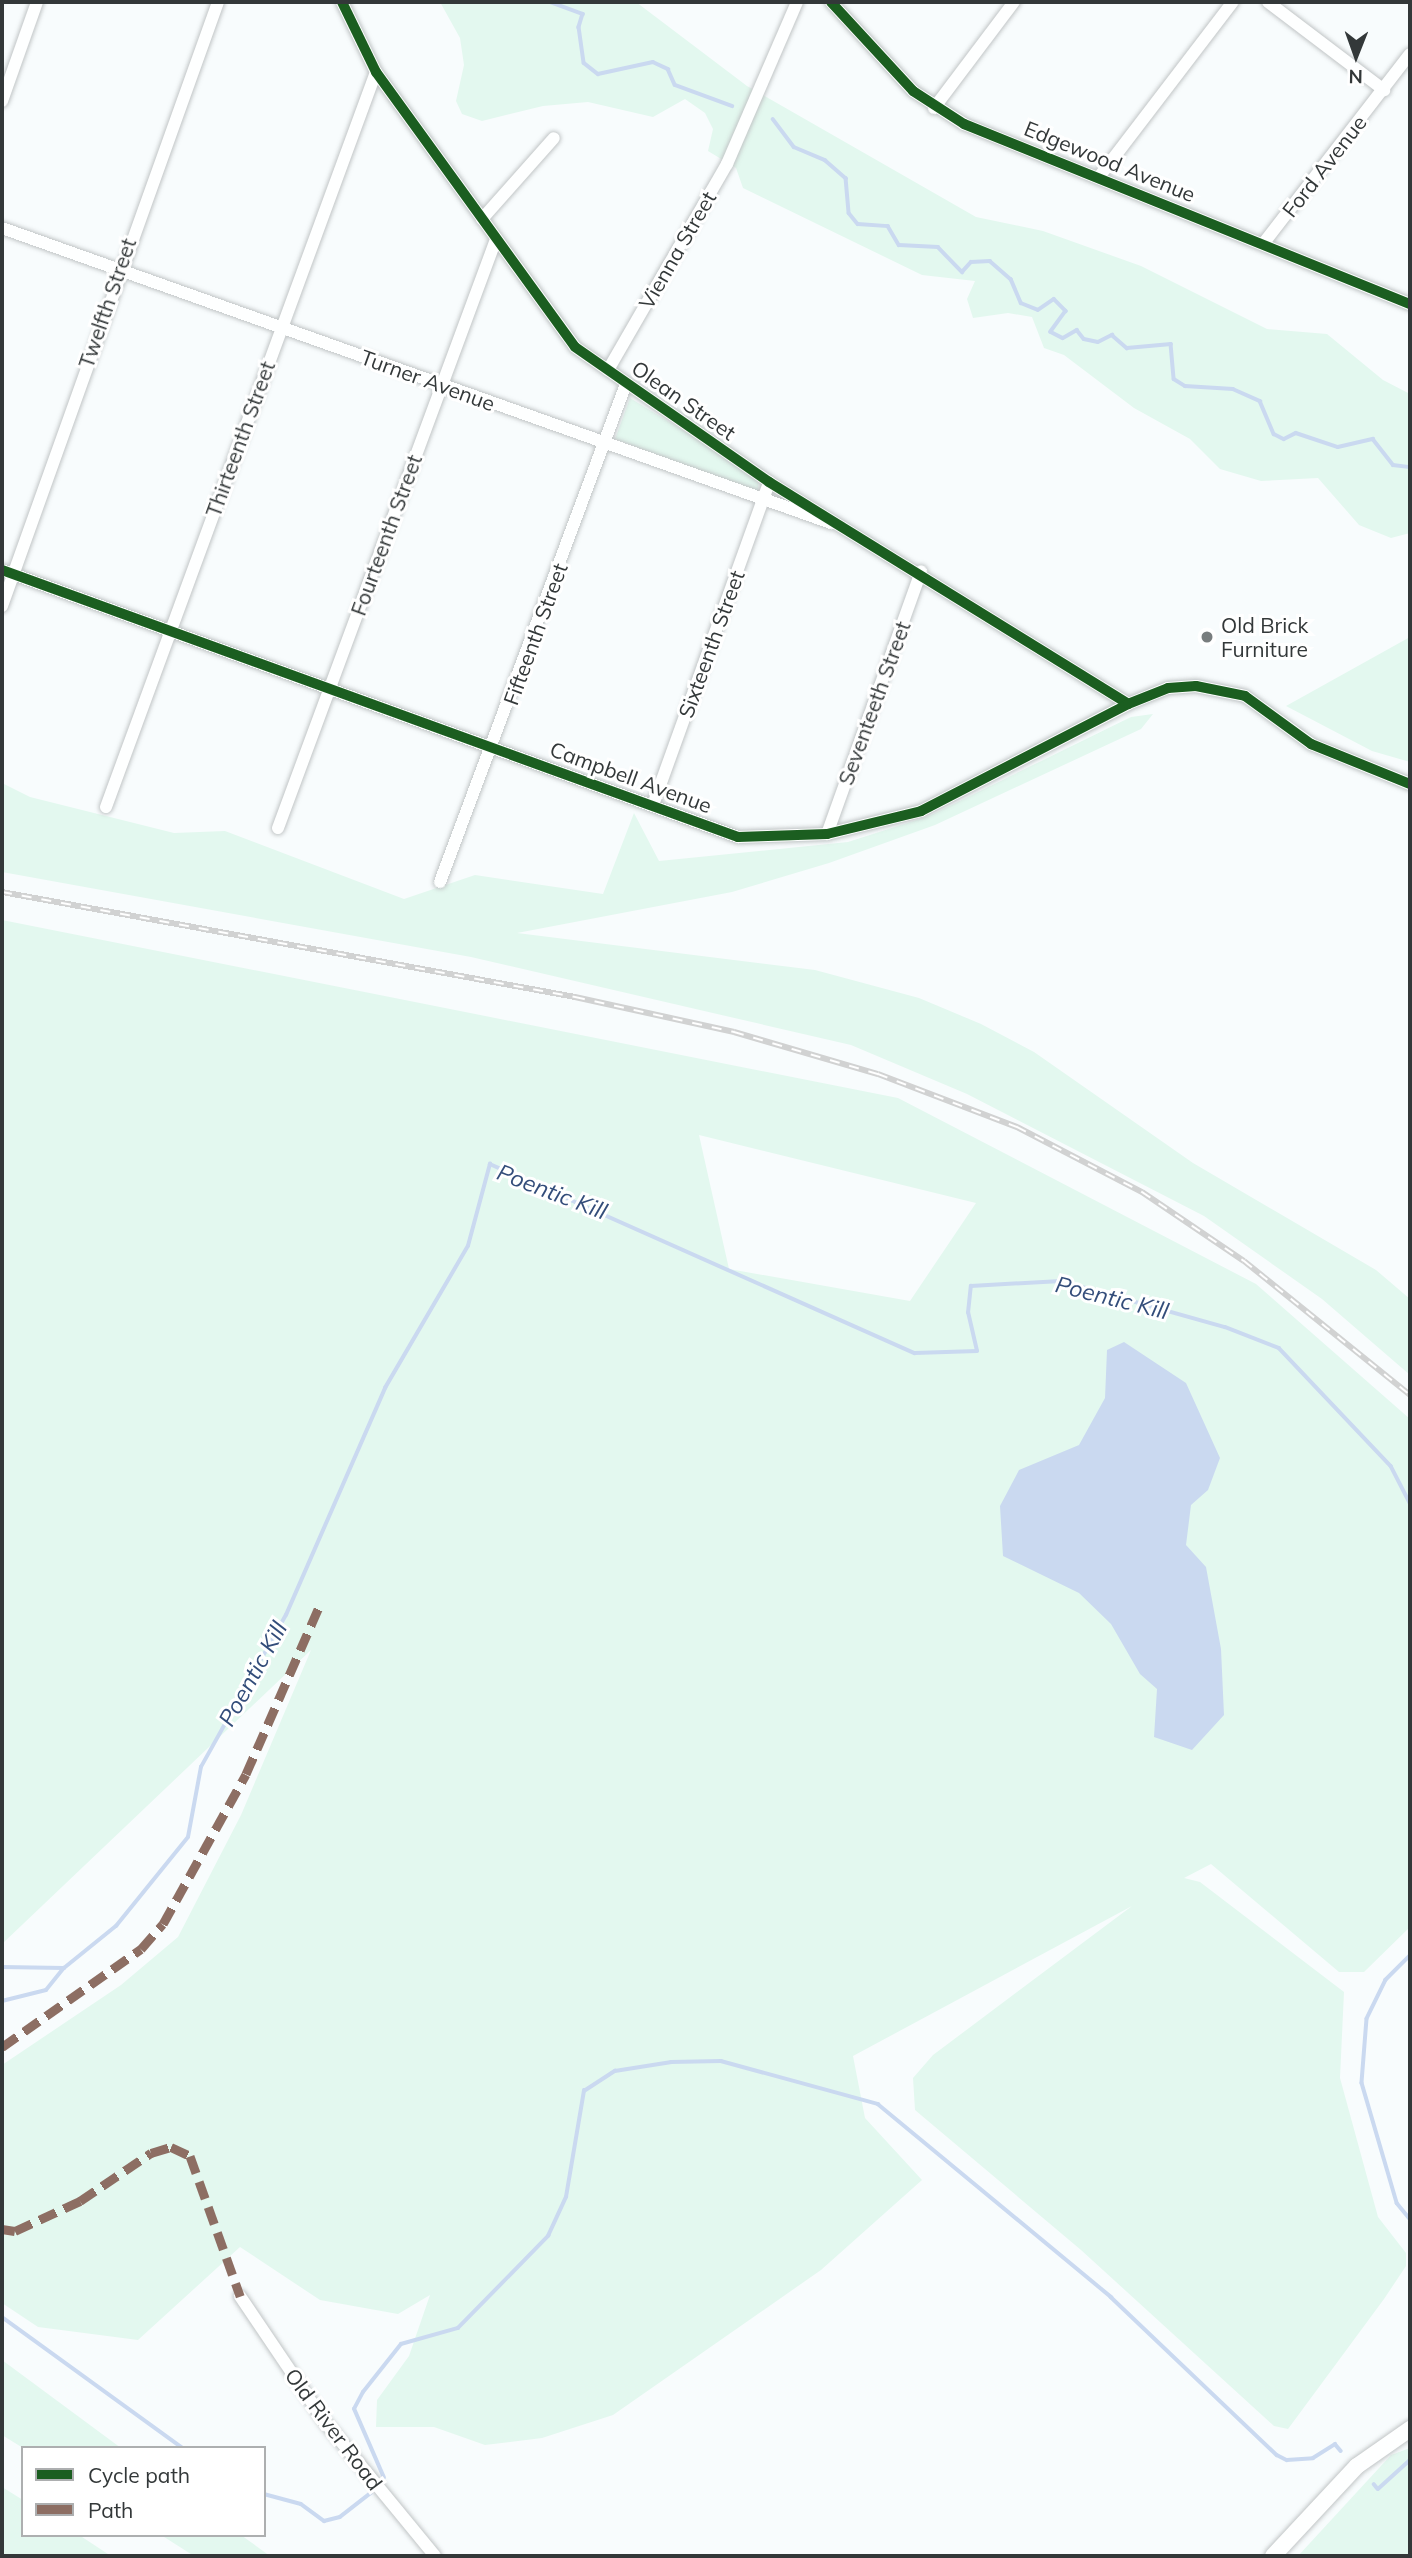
<!DOCTYPE html>
<html>
<head>
<meta charset="utf-8">
<style>
  body { margin:0 }
  #map { position:relative; width:1412px; height:2558px; overflow:hidden; background:#f8fcfd; font-family:Mulish,sans-serif }
  div>[style] { position:absolute }
  [style*='--x'] { left:calc(var(--x)*1px); top:calc(var(--y)*1px); width:calc(var(--w)*1px); rotate:calc(var(--a)*1deg) }
  .green>* { inset:0; background:#e3f8ef }
  .water>* { inset:0; background:#cad9f0 }
  .stream>* { height:3.5px; margin:-1.75px; padding:0 1.75px; transform-origin:1.75px; border-radius:1.75px; background:#cad9f0 }
  .roads { filter:drop-shadow(0 0 2px #c1c5c6) drop-shadow(0 0 2px #c1c5c6) }
  .minor>* { height:12px; margin:-6px; padding:0 6px; transform-origin:6px; border-radius:6px; background:#feffff }
  .major>* { height:16px; margin:-8px; padding:0 8px; transform-origin:8px; border-radius:8px; background:#feffff }
  .rail>* { height:6px; margin-top:-3px; transform-origin:0; background:repeating-linear-gradient(90deg,#fff 0 10px,#d1d2d2 0 20px); box-sizing:border-box; border-block:2px solid #d1d2d2 }
  .quiet>* { height:9px; margin-top:-4.5px; transform-origin:0; background:repeating-linear-gradient(90deg,#8d6e63 0 18px,transparent 0 27px) }
  .cycleway>* { height:10px; margin:-5px; padding:0 5px; transform-origin:5px; border-radius:5px; background:#1b5e20 }
  .dots>* { width:19px; height:19px; translate:-50% -50%; box-sizing:border-box; border:4px solid #fff; border-radius:50% }
  span { translate:-50% -50%; white-space:nowrap; text-align:center; line-height:1.15; -webkit-text-stroke:6px #fff; paint-order:stroke }
  .street-label { font-size:21px; color:#333839 }
  .poi-label { font-size:21px; color:#333839 }
  .left { translate:0 -50%; text-align:left }
  .water-label { font-size:23px; color:#334d7a; font-style:italic }
  .frame { position:absolute; inset:0; border:4px solid #333839; pointer-events:none }
  .legend { position:absolute; left:21px; top:2446px; width:245px; height:91px; box-sizing:border-box; background:#fff; border:2px solid #adafb0; margin:0; padding:9px 12px; list-style:none; font-size:21px; color:#333839 }
  .legend li { display:flex; align-items:center; gap:14px; height:35px }
  .legend b { width:35px; border:2px solid #adafb0 }
  .north { position:absolute; left:1321px; top:21px; width:70px; height:70px; -webkit-text-stroke:5px #fff; paint-order:stroke; rotate:181deg; font-size:19px; font-weight:700; line-height:28px; text-align:center; color:#333839 }
  .north::after { content:''; display:block; margin:auto; width:24px; height:32px; background:#333839; clip-path:polygon(50% 0,100% 100%,50% 72%,0 100%) }
</style>
</head>
<body>
<div id="map">
  <div class="green">
    <i style="clip-path:polygon(440px 2px,636px 2px,747px 86px,976px 217px,1043px 231px,1141px 266px,1267px 329px,1327px 334px,1383px 380px,1410px 394px,1410px 533px,1391px 538px,1359px 525px,1318px 478px,1261px 481px,1220px 469px,1190px 439px,1134px 408px,1064px 355px,1044px 348px,1032px 317px,1008px 313px,973px 318px,967px 299px,975px 281px,922px 275px,743px 188px,736px 168px,708px 151px,713px 129px,705px 113px,685px 99px,653px 117px,588px 102px,543px 106px,482px 121px,462px 114px,456px 101px,464px 65px,460px 38px)"></i>
    <i style="clip-path:polygon(630px 398px,759px 477px,758px 492px,615px 439px)"></i>
    <i style="clip-path:polygon(1410px 637px,1410px 762px,1372px 751px,1286px 706px)"></i>
    <i style="clip-path:polygon(1153px 714px,1141px 729px,935px 825px,829px 863px,732px 892px,517px 933px,815px 970px,919px 998px,981px 1024px,1034px 1052px,1193px 1163px,1376px 1270px,1410px 1299px,1410px 1375px,1322px 1299px,1204px 1216px,967px 1094px,851px 1045px,471px 957px,2px 872px,2px 783px,30px 797px,174px 833px,225px 831px,404px 899px,475px 875px,603px 894px,634px 813px,659px 861px,848px 842px,929px 816px,1131px 717px)"></i>
    <i style="clip-path:polygon(evenodd,2px 920px,898px 1098px,1256px 1284px,1410px 1419px,1410px 1927px,1364px 1972px,1339px 1972px,1211px 1864px,1184px 1878px,1200px 1882px,1344px 1992px,1340px 2078px,1378px 2217px,1406px 2253px,1406px 2266px,1384px 2299px,1288px 2429px,1274px 2426px,1081px 2250px,915px 2110px,913px 2078px,933px 2055px,1132px 1906px,853px 2056px,865px 2118px,922px 2180px,821px 2270px,613px 2415px,542px 2438px,485px 2445px,434px 2427px,376px 2427px,377px 2400px,409px 2356px,430px 2295px,398px 2314px,320px 2300px,240px 2247px,138px 2340px,38px 2327px,2px 2303px,2px 2065px,121px 1985px,178px 1937px,241px 1815px,311px 1650px,2px 1944px,2px 920px,699px 1135px,976px 1203px,910px 1301px,729px 1269px,699px 1135px)"></i>
    <i style="clip-path:polygon(2px 2360px,121px 2448px,23px 2448px,2px 2435px)"></i>
    <i style="clip-path:polygon(1410px 2448px,1410px 2556px,1298px 2556px,1391px 2455px)"></i>
    <i style="clip-path:polygon(2px 2487px,23px 2500px,23px 2535px,79px 2535px,111px 2556px,2px 2556px)"></i>
    <i style="clip-path:polygon(161px 2535px,241px 2535px,270px 2556px,194px 2556px)"></i>
  </div>
  <div class="water">
    <i style="clip-path:polygon(1124px 1342px,1186px 1383px,1220px 1458px,1208px 1490px,1191px 1505px,1186px 1545px,1206px 1567px,1221px 1649px,1224px 1715px,1192px 1750px,1154px 1737px,1157px 1689px,1140px 1674px,1111px 1624px,1079px 1593px,1003px 1556px,1000px 1506px,1019px 1470px,1079px 1445px,1105px 1398px,1107px 1350px)"></i>
  </div>
  <div class="stream">
    <i style="--x:550;--y:2;--w:35;--a:20"></i>
    <i style="--x:583;--y:14;--w:14;--a:107"></i>
    <i style="--x:579;--y:27;--w:36;--a:82"></i>
    <i style="--x:584;--y:63;--w:18;--a:38"></i>
    <i style="--x:598;--y:74;--w:56;--a:-12.3"></i>
    <i style="--x:653;--y:62;--w:17;--a:25"></i>
    <i style="--x:668;--y:69;--w:17;--a:66"></i>
    <i style="--x:675;--y:85;--w:61;--a:20.2"></i>
    <i style="--x:773;--y:119;--w:35;--a:53"></i>
    <i style="--x:794;--y:147;--w:34;--a:23"></i>
    <i style="--x:825;--y:160;--w:28;--a:41"></i>
    <i style="--x:846;--y:178;--w:35;--a:85"></i>
    <i style="--x:849;--y:213;--w:14;--a:51"></i>
    <i style="--x:858;--y:224;--w:30;--a:4"></i>
    <i style="--x:888;--y:226;--w:22;--a:60"></i>
    <i style="--x:899;--y:245;--w:39;--a:3"></i>
    <i style="--x:938;--y:247;--w:35;--a:46"></i>
    <i style="--x:962;--y:272;--w:13;--a:-48"></i>
    <i style="--x:971;--y:262;--w:19;--a:-3"></i>
    <i style="--x:990;--y:261;--w:28;--a:41"></i>
    <i style="--x:1011;--y:279;--w:26;--a:67"></i>
    <i style="--x:1021;--y:303;--w:18;--a:22"></i>
    <i style="--x:1038;--y:310;--w:19;--a:-35"></i>
    <i style="--x:1054;--y:299;--w:17;--a:45"></i>
    <i style="--x:1066;--y:311;--w:26;--a:126"></i>
    <i style="--x:1051;--y:332;--w:13;--a:27"></i>
    <i style="--x:1063;--y:338;--w:16;--a:-30"></i>
    <i style="--x:1077;--y:330;--w:11;--a:52"></i>
    <i style="--x:1084;--y:339;--w:14;--a:12"></i>
    <i style="--x:1098;--y:342;--w:16;--a:-27"></i>
    <i style="--x:1112;--y:335;--w:20;--a:41"></i>
    <i style="--x:1127;--y:348;--w:44;--a:-5.2"></i>
    <i style="--x:1171;--y:344;--w:35;--a:85"></i>
    <i style="--x:1174;--y:379;--w:13;--a:32"></i>
    <i style="--x:1185;--y:386;--w:48;--a:3.6"></i>
    <i style="--x:1233;--y:389;--w:30;--a:24"></i>
    <i style="--x:1260;--y:401;--w:36;--a:67"></i>
    <i style="--x:1274;--y:434;--w:11;--a:27"></i>
    <i style="--x:1284;--y:439;--w:13;--a:-27"></i>
    <i style="--x:1296;--y:433;--w:44;--a:18.4"></i>
    <i style="--x:1338;--y:447;--w:36;--a:-13"></i>
    <i style="--x:1373;--y:439;--w:33;--a:52"></i>
    <i style="--x:1393;--y:465;--w:17;--a:7"></i>
    <i style="--x:1410;--y:1956;--w:34;--a:135"></i>
    <i style="--x:1386;--y:1980;--w:43;--a:116"></i>
    <i style="--x:1367;--y:2019;--w:64;--a:94.5"></i>
    <i style="--x:1362;--y:2083;--w:125;--a:73.7"></i>
    <i style="--x:1397;--y:2203;--w:21;--a:51"></i>
    <i style="--x:2;--y:1967;--w:62;--a:0.9"></i>
    <i style="--x:64;--y:1968;--w:67;--a:-38.9"></i>
    <i style="--x:116;--y:1926;--w:114;--a:-51"></i>
    <i style="--x:188;--y:1837;--w:71;--a:-79.5"></i>
    <i style="--x:201;--y:1767;--w:174;--a:-60.8"></i>
    <i style="--x:286;--y:1615;--w:248;--a:-66.4"></i>
    <i style="--x:385;--y:1388;--w:164;--a:-59.7"></i>
    <i style="--x:468;--y:1246;--w:85;--a:-75"></i>
    <i style="--x:490;--y:1164;--w:465;--a:24"></i>
    <i style="--x:915;--y:1353;--w:62;--a:-1.8"></i>
    <i style="--x:977;--y:1351;--w:39;--a:-103"></i>
    <i style="--x:968;--y:1313;--w:27;--a:-84"></i>
    <i style="--x:971;--y:1286;--w:90;--a:-3.2"></i>
    <i style="--x:1061;--y:1281;--w:170;--a:15.7"></i>
    <i style="--x:1225;--y:1327;--w:58;--a:21.3"></i>
    <i style="--x:1279;--y:1348;--w:163;--a:46.5"></i>
    <i style="--x:1391;--y:1466;--w:42;--a:62.8"></i>
    <i style="--x:2;--y:2001;--w:45;--a:-14"></i>
    <i style="--x:46;--y:1990;--w:28;--a:-51"></i>
    <i style="--x:2;--y:2317;--w:223;--a:35.9"></i>
    <i style="--x:384;--y:2478;--w:75;--a:-113.5"></i>
    <i style="--x:354;--y:2409;--w:19;--a:-62"></i>
    <i style="--x:363;--y:2392;--w:61;--a:-51.6"></i>
    <i style="--x:401;--y:2344;--w:59;--a:-15.7"></i>
    <i style="--x:458;--y:2328;--w:129;--a:-45.6"></i>
    <i style="--x:548;--y:2236;--w:43;--a:-65.2"></i>
    <i style="--x:566;--y:2197;--w:108;--a:-80.4"></i>
    <i style="--x:584;--y:2091;--w:37;--a:-33"></i>
    <i style="--x:615;--y:2071;--w:57;--a:-9.1"></i>
    <i style="--x:671;--y:2062;--w:50;--a:-1.1"></i>
    <i style="--x:721;--y:2061;--w:163;--a:15.3"></i>
    <i style="--x:878;--y:2104;--w:303;--a:39.6"></i>
    <i style="--x:1111;--y:2297;--w:229;--a:43.6"></i>
    <i style="--x:1277;--y:2455;--w:11;--a:27"></i>
    <i style="--x:1287;--y:2460;--w:26;--a:-4"></i>
    <i style="--x:1313;--y:2458;--w:26;--a:-32"></i>
    <i style="--x:1335;--y:2444;--w:9;--a:49"></i>
    <i style="--x:1374;--y:2484;--w:6;--a:51"></i>
    <i style="--x:1378;--y:2489;--w:43;--a:-42.2"></i>
    <i style="--x:264;--y:2494;--w:38;--a:15"></i>
    <i style="--x:301;--y:2504;--w:29;--a:36"></i>
    <i style="--x:324;--y:2521;--w:16;--a:-14"></i>
    <i style="--x:340;--y:2517;--w:39;--a:-38"></i>
  </div>
  <div class="roads">
    <div class="minor">
      <i style="--x:342;--y:2;--w:78;--a:64.1"></i>
      <i style="--x:376;--y:72;--w:339;--a:54.1"></i>
      <i style="--x:575;--y:347;--w:236;--a:34.8"></i>
      <i style="--x:769;--y:482;--w:422;--a:31.7"></i>
      <i style="--x:831;--y:2;--w:121;--a:47.3"></i>
      <i style="--x:913;--y:91;--w:61;--a:32.9"></i>
      <i style="--x:964;--y:124;--w:481;--a:22"></i>
      <i style="--x:1268;--y:2;--w:146;--a:37.2"></i>
      <i style="--x:2;--y:101;--w:105;--a:-70.5"></i>
      <i style="--x:934;--y:108;--w:133;--a:-53"></i>
      <i style="--x:1099;--y:177;--w:220;--a:-52.6"></i>
      <i style="--x:482;--y:219;--w:108;--a:-48.4"></i>
      <i style="--x:2;--y:228;--w:880;--a:19.59"></i>
      <i style="--x:1263;--y:244;--w:240;--a:-52.3"></i>
      <i style="--x:608;--y:370;--w:238;--a:-60"></i>
      <i style="--x:727;--y:164;--w:176;--a:-66.6"></i>
      <i style="--x:2;--y:570;--w:783;--a:19.94"></i>
      <i style="--x:738;--y:837;--w:89;--a:-1.9"></i>
      <i style="--x:827;--y:834;--w:97;--a:-13.7"></i>
      <i style="--x:921;--y:811;--w:233;--a:-27.3"></i>
      <i style="--x:1128;--y:704;--w:43;--a:-21.8"></i>
      <i style="--x:1168;--y:688;--w:28;--a:-4"></i>
      <i style="--x:1196;--y:686;--w:50;--a:11.5"></i>
      <i style="--x:1245;--y:696;--w:82;--a:36"></i>
      <i style="--x:1311;--y:744;--w:107;--a:22"></i>
      <i style="--x:2;--y:606;--w:641;--a:-70.32"></i>
      <i style="--x:653;--y:805;--w:343;--a:-70.2"></i>
      <i style="--x:106;--y:807;--w:783;--a:-69.83"></i>
      <i style="--x:278;--y:828;--w:625;--a:-69.68"></i>
      <i style="--x:827;--y:834;--w:279;--a:-70.3"></i>
      <i style="--x:440;--y:882;--w:532;--a:-69.52"></i>
      <i style="--x:240;--y:2296;--w:152;--a:56"></i>
      <i style="--x:325;--y:2422;--w:173;--a:50.6"></i>
    </div>
    <div class="major">
      <i style="--x:1273;--y:2556;--w:123;--a:-47"></i>
      <i style="--x:1357;--y:2466;--w:65;--a:-34.9"></i>
    </div>
  </div>
  <div class="rail">
    <i style="--x:2;--y:892;--w:583;--a:10.38"></i>
    <i style="--x:575;--y:997;--w:163;--a:12.4"></i>
    <i style="--x:734;--y:1032;--w:150;--a:16.3"></i>
    <i style="--x:878;--y:1074;--w:149;--a:20.9"></i>
    <i style="--x:1017;--y:1127;--w:141;--a:27.5"></i>
    <i style="--x:1142;--y:1192;--w:123;--a:34.1"></i>
    <i style="--x:1244;--y:1261;--w:213;--a:38.9"></i>
  </div>
  <div class="quiet">
    <i style="--x:2;--y:2047;--w:170;--a:-35.2"></i>
    <i style="--x:141;--y:1949;--w:33;--a:-49"></i>
    <i style="--x:163;--y:1924;--w:171;--a:-61"></i>
    <i style="--x:246;--y:1774;--w:182;--a:-66.4"></i>
    <i style="--x:2;--y:2229;--w:13;--a:9"></i>
    <i style="--x:15;--y:2231;--w:72;--a:-24.8"></i>
    <i style="--x:80;--y:2201;--w:86;--a:-34.1"></i>
    <i style="--x:151;--y:2153;--w:21;--a:-17"></i>
    <i style="--x:171;--y:2147;--w:21;--a:25"></i>
    <i style="--x:190;--y:2156;--w:149;--a:70.3"></i>
  </div>
  <div class="cycleway">
    <i style="--x:342;--y:2;--w:78;--a:64.1"></i>
    <i style="--x:376;--y:72;--w:339;--a:54.1"></i>
    <i style="--x:575;--y:347;--w:236;--a:34.8"></i>
    <i style="--x:769;--y:482;--w:422;--a:31.7"></i>
    <i style="--x:831;--y:2;--w:121;--a:47.3"></i>
    <i style="--x:913;--y:91;--w:61;--a:32.9"></i>
    <i style="--x:964;--y:124;--w:481;--a:22"></i>
    <i style="--x:2;--y:570;--w:783;--a:19.94"></i>
    <i style="--x:738;--y:837;--w:89;--a:-1.9"></i>
    <i style="--x:827;--y:834;--w:97;--a:-13.7"></i>
    <i style="--x:921;--y:811;--w:233;--a:-27.3"></i>
    <i style="--x:1128;--y:704;--w:43;--a:-21.8"></i>
    <i style="--x:1168;--y:688;--w:28;--a:-4"></i>
    <i style="--x:1196;--y:686;--w:50;--a:11.5"></i>
    <i style="--x:1245;--y:696;--w:82;--a:36"></i>
    <i style="--x:1311;--y:744;--w:107;--a:22"></i>
  </div>
  <div class="dots">
    <i style="left:1207px;top:637px;background:#787d7e"></i>
  </div>
  <div class="street-label">
    <span style="left:1110px;top:161px;rotate:22deg">Edgewood Avenue</span>
    <span style="left:1324px;top:166px;rotate:-52deg">Ford Avenue</span>
    <span style="left:677px;top:250px;rotate:-60deg">Vienna Street</span>
    <span style="left:107px;top:303px;rotate:-71deg">Twelfth Street</span>
    <span style="left:428px;top:380px;rotate:20deg">Turner Avenue</span>
    <span style="left:684px;top:400px;rotate:35deg">Olean Street</span>
    <span style="left:240px;top:439px;rotate:-70deg">Thirteenth Street</span>
    <span style="left:386px;top:535px;rotate:-70deg">Fourteenth Street</span>
    <span style="left:535px;top:634px;rotate:-70deg">Fifteenth Street</span>
    <span style="left:711px;top:644px;rotate:-70deg">Sixteenth Street</span>
    <span style="left:874px;top:703px;rotate:-70deg">Seventeeth Street</span>
    <span style="left:631px;top:777px;rotate:20deg">Campbell Avenue</span>
    <span style="left:334px;top:2429px;rotate:53deg">Old River Road</span>
  </div>
  <div class="poi-label">
    <span class="left" style="left:1221px;top:637px">Old Brick<br>Furniture</span>
  </div>
  <div class="water-label">
    <span style="left:552px;top:1192px;rotate:21deg">Poentic Kill</span>
    <span style="left:1112px;top:1298px;rotate:14deg">Poentic Kill</span>
    <span style="left:253px;top:1674px;rotate:-61deg">Poentic Kill</span>
  </div>
  <div class="frame"></div>
  <ul class="legend">
  <li><b style="height:9px;background:#1b5e20"></b>Cycle path</li>
  <li><b style="height:9px;background:#8d6e63"></b>Path</li>
  </ul>
  <div class="north">N</div>
</div>
</body>
</html>
